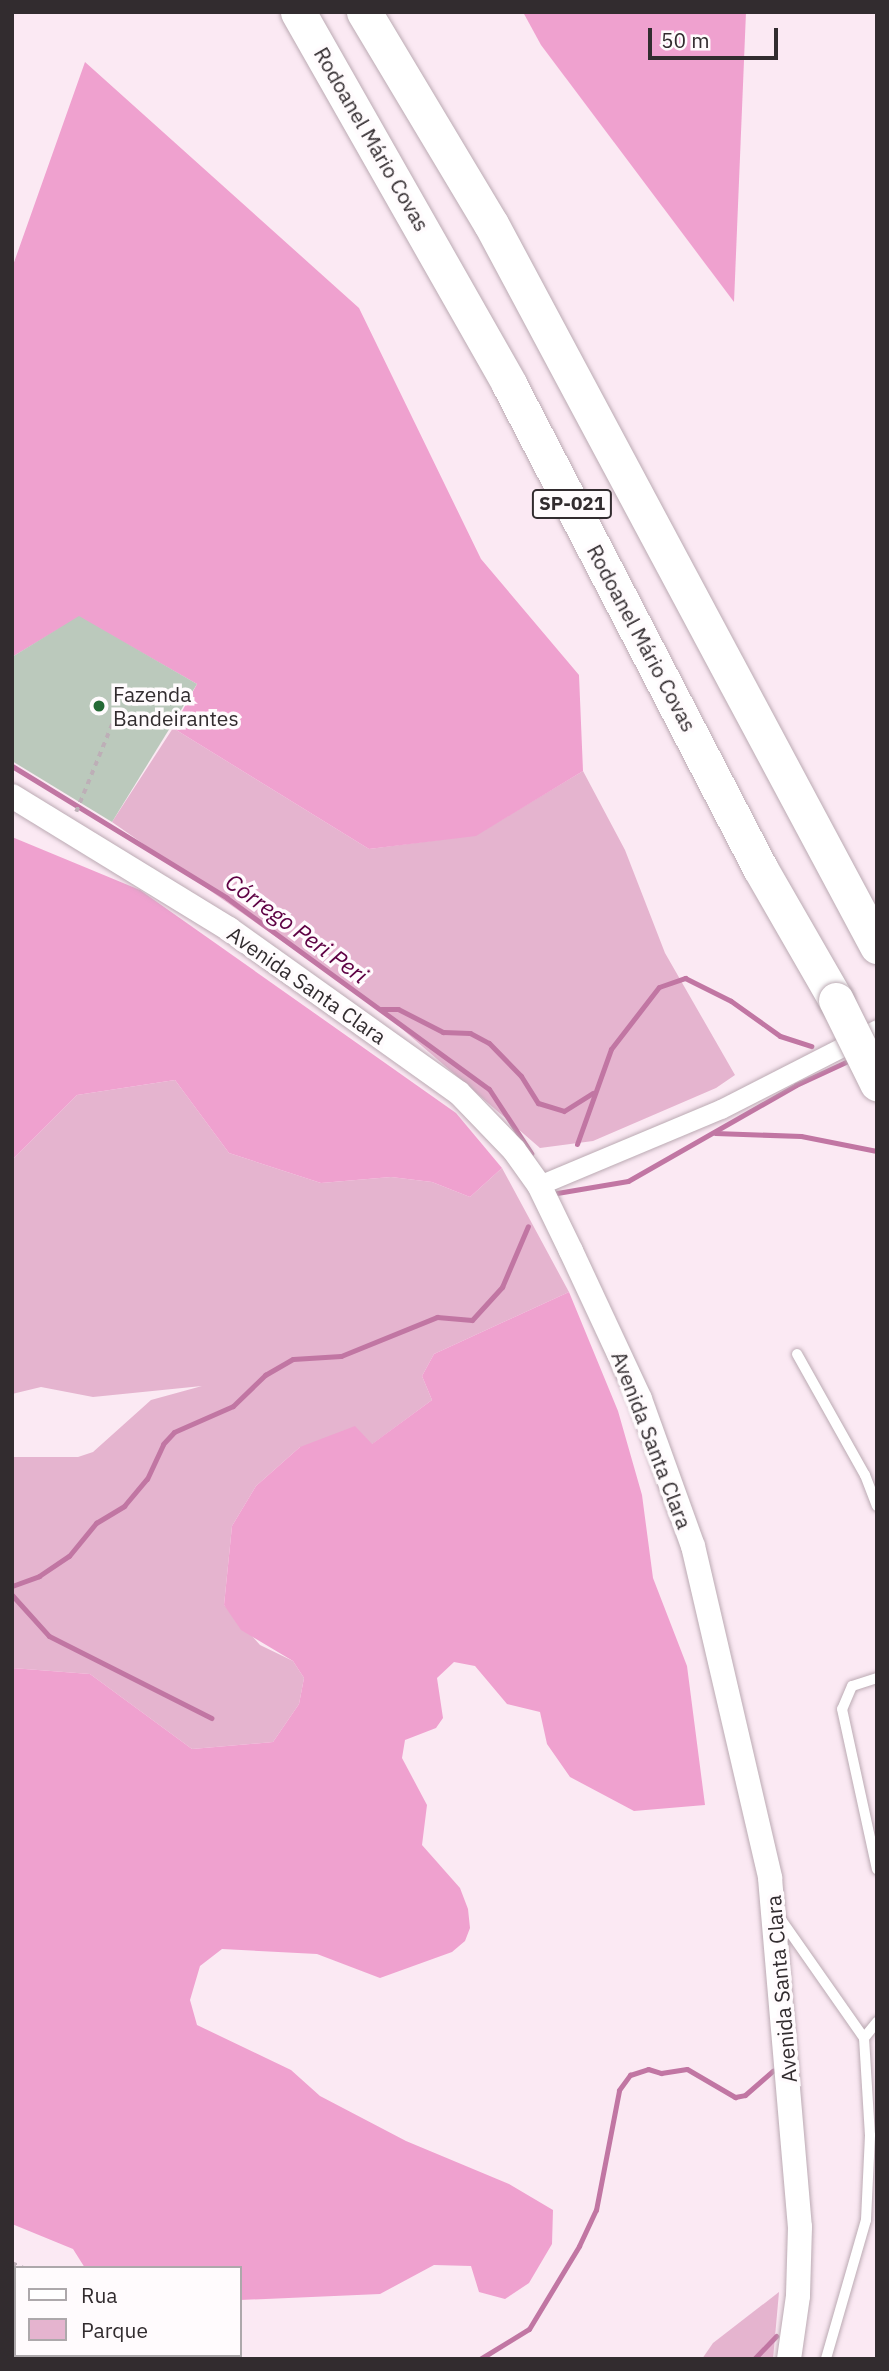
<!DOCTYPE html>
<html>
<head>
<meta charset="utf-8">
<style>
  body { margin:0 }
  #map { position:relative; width:889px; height:2371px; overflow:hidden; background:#fbe9f3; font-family:"IBM Plex Sans",sans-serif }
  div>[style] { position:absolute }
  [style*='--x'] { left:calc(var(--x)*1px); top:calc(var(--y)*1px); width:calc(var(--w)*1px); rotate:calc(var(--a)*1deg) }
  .green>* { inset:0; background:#e5b4cf }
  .forest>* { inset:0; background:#efa1cf }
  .stream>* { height:5px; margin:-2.5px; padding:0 2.5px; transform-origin:2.5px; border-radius:2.5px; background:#c176a3 }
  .building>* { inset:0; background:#bbc9bc }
  .path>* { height:3.5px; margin-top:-1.75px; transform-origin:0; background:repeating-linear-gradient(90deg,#bdafb7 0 5px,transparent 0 10px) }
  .roads { filter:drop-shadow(0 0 2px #bbaab3) drop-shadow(0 0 2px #bbaab3) }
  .service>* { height:10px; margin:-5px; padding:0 5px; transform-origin:5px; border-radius:5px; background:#fff }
  .minor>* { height:19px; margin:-9.5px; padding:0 9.5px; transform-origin:9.5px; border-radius:9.5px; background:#fff }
  .tertiary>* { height:24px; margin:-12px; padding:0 12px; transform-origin:12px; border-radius:12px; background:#fff }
  .motorway>* { height:35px; margin:-17.5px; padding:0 17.5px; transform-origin:17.5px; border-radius:17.5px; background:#fff }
  .bridges { filter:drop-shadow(0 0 2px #bbaab3) drop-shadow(0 0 2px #bbaab3) }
  .motorway-bridge>* { height:35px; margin:-17.5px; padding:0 17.5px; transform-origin:17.5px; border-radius:17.5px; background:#fff }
  .dots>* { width:19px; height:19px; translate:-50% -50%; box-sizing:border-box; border:4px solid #fffbfd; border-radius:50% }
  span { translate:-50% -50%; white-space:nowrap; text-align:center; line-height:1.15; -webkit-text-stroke:7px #fffbfd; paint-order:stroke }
  .shield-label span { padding:2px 5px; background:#fffbfd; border:2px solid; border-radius:5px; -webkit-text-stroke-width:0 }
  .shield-label { font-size:19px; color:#322c2f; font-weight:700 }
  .street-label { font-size:21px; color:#322c2f }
  .poi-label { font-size:21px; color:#322c2f }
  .left { translate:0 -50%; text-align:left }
  .water-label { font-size:23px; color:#5d0043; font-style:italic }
  .frame { position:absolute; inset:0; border:14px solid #322c2f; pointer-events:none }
  .legend { position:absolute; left:14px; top:2266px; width:228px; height:91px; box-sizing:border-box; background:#fffbfd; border:2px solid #ada8ab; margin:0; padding:9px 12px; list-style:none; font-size:21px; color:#322c2f }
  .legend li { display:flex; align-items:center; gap:14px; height:35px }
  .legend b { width:35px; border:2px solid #ada8ab }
  .scale { position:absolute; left:648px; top:28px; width:130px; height:32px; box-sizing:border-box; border:4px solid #322c2f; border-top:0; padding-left:9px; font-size:21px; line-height:24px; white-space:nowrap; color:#322c2f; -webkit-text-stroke:5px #fffbfd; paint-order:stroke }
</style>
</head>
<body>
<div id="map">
  <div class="green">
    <i style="clip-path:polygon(173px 728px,369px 849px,476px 835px,583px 771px,625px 850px,665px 953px,735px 1075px,716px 1088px,593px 1141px,540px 1148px,379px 1009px,112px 822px)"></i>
    <i style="clip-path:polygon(175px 1080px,229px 1153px,321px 1183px,391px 1177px,432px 1182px,470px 1197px,502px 1168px,569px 1292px,434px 1354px,422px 1376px,432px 1400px,371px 1445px,300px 1447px,256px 1486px,232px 1526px,224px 1605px,260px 1645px,293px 1661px,304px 1678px,299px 1704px,273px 1742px,192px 1749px,90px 1674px,12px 1668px,12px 1457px,78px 1457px,93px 1452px,151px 1400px,202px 1386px,93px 1397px,41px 1387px,12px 1394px,12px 1160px,77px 1095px)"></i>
    <i style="clip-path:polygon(779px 2292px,773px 2359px,702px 2359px,713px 2343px)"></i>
  </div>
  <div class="forest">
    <i style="clip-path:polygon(523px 12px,746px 12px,734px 302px,541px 45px)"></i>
    <i style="clip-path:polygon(85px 62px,359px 308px,481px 559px,579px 675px,583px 771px,476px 836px,369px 849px,173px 728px,197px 684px,79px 617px,12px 657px,12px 268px)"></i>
    <i style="clip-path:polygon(12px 837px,140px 890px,456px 1113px,502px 1168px,470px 1197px,432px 1182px,391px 1177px,321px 1183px,229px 1153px,175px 1080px,77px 1095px,12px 1160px)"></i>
    <i style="clip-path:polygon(569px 1292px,618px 1411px,642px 1495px,653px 1578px,687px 1666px,705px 1805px,634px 1811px,570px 1777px,547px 1744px,540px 1712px,507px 1704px,475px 1666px,454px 1662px,437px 1678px,443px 1718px,436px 1728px,405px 1740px,402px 1758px,427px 1805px,422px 1845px,460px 1888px,468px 1909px,470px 1928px,465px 1941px,452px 1952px,380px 1978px,317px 1954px,222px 1949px,200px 1966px,190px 2000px,197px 2025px,291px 2070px,320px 2096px,406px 2141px,509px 2184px,553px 2210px,552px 2244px,529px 2283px,505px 2299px,479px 2292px,471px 2266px,434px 2265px,380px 2294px,240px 2300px,240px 2268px,85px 2268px,73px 2249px,12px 2224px,12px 1668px,90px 1674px,192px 1749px,273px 1742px,299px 1704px,304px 1678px,293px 1661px,241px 1630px,224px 1605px,232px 1526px,256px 1486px,300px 1447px,355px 1426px,372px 1444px,432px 1400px,422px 1376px,434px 1354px)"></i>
  </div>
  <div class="stream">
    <i style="--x:12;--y:766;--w:252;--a:31.5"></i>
    <i style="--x:227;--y:898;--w:324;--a:36.1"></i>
    <i style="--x:489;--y:1089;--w:77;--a:56.7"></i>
    <i style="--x:381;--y:1009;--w:17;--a:0"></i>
    <i style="--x:398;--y:1009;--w:51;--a:27.1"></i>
    <i style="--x:443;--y:1032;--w:27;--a:2"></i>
    <i style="--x:470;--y:1033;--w:21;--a:28"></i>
    <i style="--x:489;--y:1043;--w:46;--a:45.9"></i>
    <i style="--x:521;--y:1076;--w:32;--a:58"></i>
    <i style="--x:538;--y:1103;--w:27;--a:17"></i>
    <i style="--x:564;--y:1111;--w:34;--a:-32"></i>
    <i style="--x:715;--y:1133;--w:86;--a:2"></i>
    <i style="--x:801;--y:1136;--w:77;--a:11.2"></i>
    <i style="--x:577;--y:1144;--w:101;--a:-70.3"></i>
    <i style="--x:611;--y:1049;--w:78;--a:-52.3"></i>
    <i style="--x:659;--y:987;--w:28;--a:-19"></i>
    <i style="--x:685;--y:978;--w:51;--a:26.6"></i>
    <i style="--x:731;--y:1001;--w:60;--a:35.5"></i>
    <i style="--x:780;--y:1036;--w:33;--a:18"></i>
    <i style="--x:557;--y:1193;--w:72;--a:-9.6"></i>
    <i style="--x:628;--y:1181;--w:193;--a:-29.7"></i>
    <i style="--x:796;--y:1085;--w:62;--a:-24.9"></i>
    <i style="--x:12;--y:1586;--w:29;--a:-20"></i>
    <i style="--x:39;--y:1576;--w:36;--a:-34"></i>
    <i style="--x:69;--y:1556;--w:43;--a:-50.7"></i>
    <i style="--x:96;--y:1523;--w:33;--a:-31"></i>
    <i style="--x:124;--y:1506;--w:35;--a:-50"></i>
    <i style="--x:147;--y:1479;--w:38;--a:-65"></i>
    <i style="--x:163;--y:1444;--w:16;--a:-47"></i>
    <i style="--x:174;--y:1432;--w:64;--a:-23.8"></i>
    <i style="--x:233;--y:1406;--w:45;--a:-44.1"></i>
    <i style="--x:265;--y:1375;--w:32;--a:-30"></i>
    <i style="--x:293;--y:1359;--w:48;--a:-3.6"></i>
    <i style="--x:341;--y:1356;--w:104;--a:-22.1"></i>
    <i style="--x:437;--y:1317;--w:35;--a:5"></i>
    <i style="--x:472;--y:1320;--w:45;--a:-47.7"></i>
    <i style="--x:502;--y:1287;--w:66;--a:-66.9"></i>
    <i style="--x:12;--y:1595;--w:55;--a:47.9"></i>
    <i style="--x:49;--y:1636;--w:182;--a:26.8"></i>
    <i style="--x:480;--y:2359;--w:57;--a:-31.5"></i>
    <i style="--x:529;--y:2329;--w:97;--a:-58.9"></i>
    <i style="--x:579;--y:2246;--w:40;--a:-65"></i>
    <i style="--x:596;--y:2210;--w:122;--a:-79.1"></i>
    <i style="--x:619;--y:2090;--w:19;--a:-54"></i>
    <i style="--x:630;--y:2075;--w:19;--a:-18"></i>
    <i style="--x:648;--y:2069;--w:14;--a:17"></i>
    <i style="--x:661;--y:2073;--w:26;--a:-9"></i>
    <i style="--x:687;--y:2069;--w:56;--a:30.3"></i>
    <i style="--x:735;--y:2097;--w:10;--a:-11"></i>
    <i style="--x:745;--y:2095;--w:37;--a:-41"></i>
    <i style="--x:754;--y:2359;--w:32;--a:-46"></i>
  </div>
  <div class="building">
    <i style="clip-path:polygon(79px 616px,197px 684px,112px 822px,12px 761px,12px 657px)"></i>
  </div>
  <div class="path">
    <i style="--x:76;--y:812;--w:108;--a:-67.7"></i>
    <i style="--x:12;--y:2263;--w:12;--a:24"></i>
    <i style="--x:172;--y:2355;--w:6;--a:39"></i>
  </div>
  <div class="roads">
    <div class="service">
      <i style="--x:797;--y:1354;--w:139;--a:60.7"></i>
      <i style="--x:865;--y:1475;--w:33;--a:69"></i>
      <i style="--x:877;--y:1678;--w:26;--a:162"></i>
      <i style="--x:852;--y:1686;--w:25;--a:113"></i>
      <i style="--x:842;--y:1709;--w:164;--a:77.7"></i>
      <i style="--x:780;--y:1918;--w:146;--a:55"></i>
      <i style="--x:864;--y:2038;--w:97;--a:86.5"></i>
      <i style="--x:870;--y:2135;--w:85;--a:92.7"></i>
      <i style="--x:866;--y:2220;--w:145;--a:106.1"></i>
      <i style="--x:864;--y:2038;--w:21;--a:-51"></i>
    </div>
    <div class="minor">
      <i style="--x:539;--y:1185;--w:197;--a:-22.7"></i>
      <i style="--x:721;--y:1109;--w:175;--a:-27.1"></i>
    </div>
    <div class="tertiary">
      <i style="--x:12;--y:796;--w:255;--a:31.5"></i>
      <i style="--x:229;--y:929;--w:282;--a:35.5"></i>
      <i style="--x:459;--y:1093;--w:79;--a:46"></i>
      <i style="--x:514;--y:1150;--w:43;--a:54.5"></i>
      <i style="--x:539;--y:1185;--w:73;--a:64.1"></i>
      <i style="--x:571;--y:1251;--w:163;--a:65"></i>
      <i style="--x:640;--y:1399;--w:156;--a:70.2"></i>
      <i style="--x:693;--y:1546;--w:341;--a:76.9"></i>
      <i style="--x:770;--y:1878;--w:350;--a:85.1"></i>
      <i style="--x:800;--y:2227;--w:69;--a:91.7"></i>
      <i style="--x:798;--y:2296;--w:64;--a:98.1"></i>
    </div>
    <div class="motorway">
      <i style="--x:298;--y:12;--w:428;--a:60.4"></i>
      <i style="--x:509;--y:384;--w:545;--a:62.59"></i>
      <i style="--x:760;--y:868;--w:152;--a:60.1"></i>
      <i style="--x:364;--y:12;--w:247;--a:59.1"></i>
      <i style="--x:491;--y:224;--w:819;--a:61.87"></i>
    </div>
  </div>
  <div class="bridges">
    <div class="motorway-bridge">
      <i style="--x:836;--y:1000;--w:93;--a:63.7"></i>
    </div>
  </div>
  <div class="dots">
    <i style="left:99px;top:706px;background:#256a36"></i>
  </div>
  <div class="shield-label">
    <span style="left:572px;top:504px">SP-021</span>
  </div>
  <div class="street-label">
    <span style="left:372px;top:139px;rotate:60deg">Rodoanel Mário Covas</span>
    <span style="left:642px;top:638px;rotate:62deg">Rodoanel Mário Covas</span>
    <span style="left:307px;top:985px;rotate:35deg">Avenida Santa Clara</span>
    <span style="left:652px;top:1440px;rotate:69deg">Avenida Santa Clara</span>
    <span style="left:781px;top:1989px;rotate:-95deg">Avenida Santa Clara</span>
  </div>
  <div class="poi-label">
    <span class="left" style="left:113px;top:706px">Fazenda<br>Bandeirantes</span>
  </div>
  <div class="water-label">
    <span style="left:297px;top:928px;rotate:36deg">Córrego Peri Peri</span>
  </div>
  <div class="frame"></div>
  <ul class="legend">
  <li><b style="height:9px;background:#fff"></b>Rua</li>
  <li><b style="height:19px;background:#e5b4cf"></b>Parque</li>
  </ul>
  <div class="scale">50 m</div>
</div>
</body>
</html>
